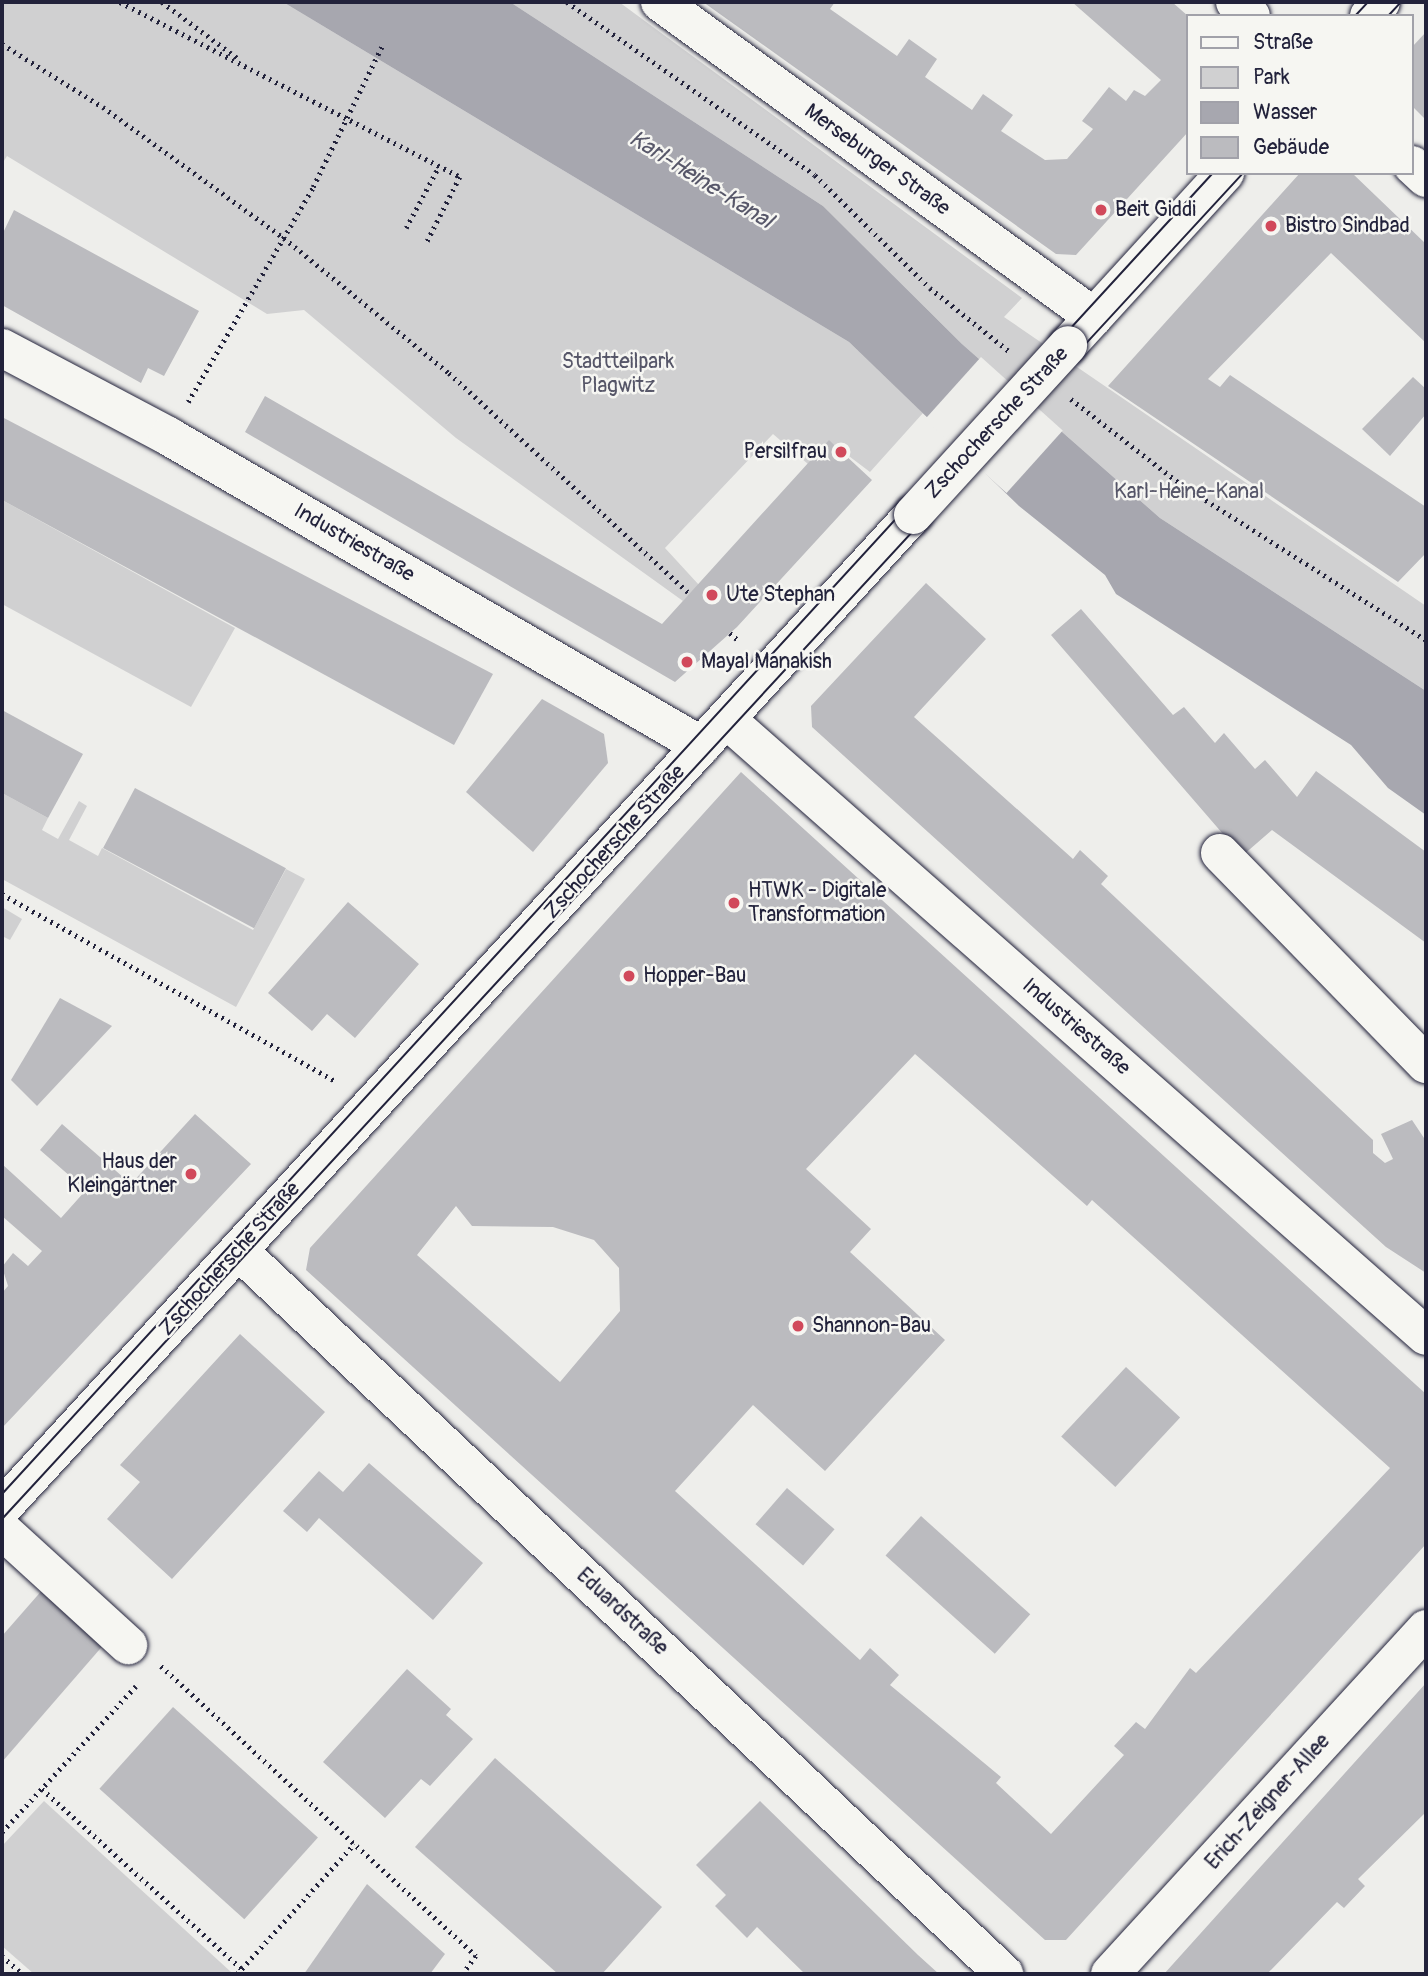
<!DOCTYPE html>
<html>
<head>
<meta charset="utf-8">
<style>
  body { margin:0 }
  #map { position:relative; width:1428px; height:1976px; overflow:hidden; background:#eeeeeb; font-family:Pangolin,sans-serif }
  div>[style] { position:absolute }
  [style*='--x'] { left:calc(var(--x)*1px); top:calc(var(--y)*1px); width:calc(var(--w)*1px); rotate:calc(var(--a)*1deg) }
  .green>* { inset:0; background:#d0d0d1 }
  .water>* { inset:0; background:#a7a7af }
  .pier>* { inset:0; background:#eeeeeb; transform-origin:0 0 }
  .building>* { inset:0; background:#bbbbbf; transform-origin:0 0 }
  .path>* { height:4.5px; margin-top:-2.25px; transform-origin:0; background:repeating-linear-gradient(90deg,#22223b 0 2px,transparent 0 7px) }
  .roads { filter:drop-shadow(0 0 2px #22223b) drop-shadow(0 0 2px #22223b) }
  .minor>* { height:38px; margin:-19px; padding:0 19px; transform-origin:19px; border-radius:19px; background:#f6f6f2 }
  .major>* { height:38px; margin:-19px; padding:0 19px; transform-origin:19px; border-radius:19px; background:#f6f6f2 }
  .tram>* { height:2px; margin:-1px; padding:0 1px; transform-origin:1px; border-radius:1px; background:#22223b }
  .bridges { filter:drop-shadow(0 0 2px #22223b) drop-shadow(0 0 2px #22223b) }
  .major-bridge>* { height:38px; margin:-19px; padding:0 19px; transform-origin:19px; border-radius:19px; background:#f6f6f2 }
  .dots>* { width:19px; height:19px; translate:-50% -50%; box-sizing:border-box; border:4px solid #f6f6f2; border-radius:50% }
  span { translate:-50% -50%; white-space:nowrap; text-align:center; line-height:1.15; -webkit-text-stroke:5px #f6f6f2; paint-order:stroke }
  .street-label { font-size:21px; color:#22223b }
  .poi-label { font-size:21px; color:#22223b }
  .left { translate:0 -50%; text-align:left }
  .right { translate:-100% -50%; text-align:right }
  .park-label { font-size:21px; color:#565668 }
  .water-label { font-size:23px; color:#575769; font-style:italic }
  .frame { position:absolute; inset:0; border:4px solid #22223b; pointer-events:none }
  .legend { position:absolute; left:1186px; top:14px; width:228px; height:161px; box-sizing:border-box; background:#f6f6f2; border:2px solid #a1a1a9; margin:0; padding:9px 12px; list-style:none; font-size:21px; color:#22223b }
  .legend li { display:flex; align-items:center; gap:14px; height:35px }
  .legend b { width:35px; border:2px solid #a1a1a9 }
</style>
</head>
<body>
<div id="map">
  <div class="green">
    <i style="clip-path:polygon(2px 2px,283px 2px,849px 342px,923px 413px,870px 472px,829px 441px,808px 464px,773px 434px,665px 548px,699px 585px,683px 601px,456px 438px,304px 310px,267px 314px,7px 156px,2px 164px)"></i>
    <i style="clip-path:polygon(510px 2px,619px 2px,1022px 298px,1004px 317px,1426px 606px,1426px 691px,1160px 518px,962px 344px,823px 206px)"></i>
    <i style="clip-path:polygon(2px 500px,235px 628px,191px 707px,2px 604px)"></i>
    <i style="clip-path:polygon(2px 793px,48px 818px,42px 830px,58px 839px,79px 801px,87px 806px,69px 840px,98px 856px,102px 848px,253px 930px,286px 869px,305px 879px,236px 1007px,2px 879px)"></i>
    <i style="clip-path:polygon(2px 907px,22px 919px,10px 940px,2px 936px)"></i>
    <i style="clip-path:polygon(44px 1801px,231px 1972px,229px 1974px,34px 1974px,2px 1946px,2px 1846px)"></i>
  </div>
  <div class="water">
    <i style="clip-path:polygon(283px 2px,510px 2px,823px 206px,962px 344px,1160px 518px,1426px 691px,1426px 815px,1388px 788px,1351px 745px,1116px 594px,1105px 575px,1019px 506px,849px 342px)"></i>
  </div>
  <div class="pier">
    <i style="left:981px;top:357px;width:110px;height:84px;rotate:42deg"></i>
  </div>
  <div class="building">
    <i style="clip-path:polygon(703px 2px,835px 2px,830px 9px,897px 56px,909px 39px,937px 59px,925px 77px,972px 110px,983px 94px,1013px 115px,1001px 131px,1045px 160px,1067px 159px,1093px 129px,1082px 121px,1109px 87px,1126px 101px,1134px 90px,1145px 96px,1161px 80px,1072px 2px,1172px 2px,1188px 16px,1188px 132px,1076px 255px,1056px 254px)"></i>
    <i style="clip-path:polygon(1426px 32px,1426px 120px,1412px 106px,1412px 47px)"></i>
    <i style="clip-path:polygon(1300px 173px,1352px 173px,1426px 244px,1426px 343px,1331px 253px,1208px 379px,1220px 387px,1230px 375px,1426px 507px,1426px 553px,1398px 582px,1108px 386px)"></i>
    <i style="clip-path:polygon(14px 210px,199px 311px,164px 376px,148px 368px,141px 383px,2px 305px,2px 235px)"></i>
    <i style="clip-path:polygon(1413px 377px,1426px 389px,1426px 414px,1390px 456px,1362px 429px)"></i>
    <i style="clip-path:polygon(265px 396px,662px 624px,829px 440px,872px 480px,737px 627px,675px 682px,245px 432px)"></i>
    <i style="clip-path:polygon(2px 417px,493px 674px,454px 745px,2px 500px)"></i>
    <i style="clip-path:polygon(926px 583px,986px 639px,914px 717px,1073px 859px,1080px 850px,1108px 876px,1101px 884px,1373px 1140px,1373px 1153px,1385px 1163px,1393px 1159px,1381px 1134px,1412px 1120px,1426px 1141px,1426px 1273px,1386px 1247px,812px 727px,811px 706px)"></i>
    <i style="clip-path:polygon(1081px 609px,1173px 715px,1184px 707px,1215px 743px,1224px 733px,1255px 769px,1265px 760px,1297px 797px,1316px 771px,1426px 852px,1426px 943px,1272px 830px,1242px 856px,1051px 635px)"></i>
    <i style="clip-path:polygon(542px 699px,604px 734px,608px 763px,533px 852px,466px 792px)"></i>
    <i style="clip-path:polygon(2px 710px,83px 754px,48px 818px,2px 793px)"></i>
    <i style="clip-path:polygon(evenodd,741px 772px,1426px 1394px,1426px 1544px,1066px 1940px,1045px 1940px,306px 1270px,310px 1248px,741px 772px,915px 1054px,1087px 1206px,1092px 1200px,1390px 1468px,1196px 1673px,1190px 1668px,1145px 1729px,1136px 1722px,1114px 1746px,1124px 1755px,1051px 1834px,996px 1783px,1001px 1777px,890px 1685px,899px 1675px,870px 1648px,860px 1660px,675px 1491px,753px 1405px,825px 1471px,945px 1340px,850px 1252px,871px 1229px,806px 1169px,915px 1054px,741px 772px,456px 1206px,472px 1226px,553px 1227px,594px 1240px,619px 1268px,620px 1311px,560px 1382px,417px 1255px,456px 1206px)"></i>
    <i style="left:135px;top:788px;width:171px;height:68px;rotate:28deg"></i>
    <i style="clip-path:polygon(348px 902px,419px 964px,355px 1038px,327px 1014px,312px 1031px,268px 993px)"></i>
    <i style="clip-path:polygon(60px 998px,112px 1026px,37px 1106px,11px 1080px)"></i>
    <i style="clip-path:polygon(195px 1114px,251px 1164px,2px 1428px,2px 1293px,8px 1286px,2px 1267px,13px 1253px,28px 1266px,42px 1251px,2px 1216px,2px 1164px,61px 1218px,86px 1190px,40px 1150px,62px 1124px,131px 1184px)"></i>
    <i style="clip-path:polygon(240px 1334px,325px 1412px,172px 1579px,107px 1519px,140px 1482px,120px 1465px)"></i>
    <i style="left:1126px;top:1367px;width:74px;height:95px;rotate:43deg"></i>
    <i style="clip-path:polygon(369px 1463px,483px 1563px,433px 1620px,319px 1518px,307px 1532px,283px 1511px,319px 1471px,343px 1492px)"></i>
    <i style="left:787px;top:1488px;width:63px;height:48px;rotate:41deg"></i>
    <i style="left:921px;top:1516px;width:147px;height:53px;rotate:42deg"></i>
    <i style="clip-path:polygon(44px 1588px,106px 1642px,2px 1762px,2px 1636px)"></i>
    <i style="clip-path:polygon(407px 1669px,451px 1709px,446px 1715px,473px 1739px,430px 1786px,421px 1779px,385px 1818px,323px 1762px)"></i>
    <i style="clip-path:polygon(1426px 1683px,1426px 1812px,1358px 1879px,1365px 1886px,1344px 1908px,1337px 1902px,1267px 1974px,1164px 1974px)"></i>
    <i style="left:173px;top:1707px;width:195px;height:110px;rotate:42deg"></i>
    <i style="clip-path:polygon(495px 1758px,662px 1907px,602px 1974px,558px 1974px,415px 1847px)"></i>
    <i style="clip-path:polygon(760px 1801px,918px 1955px,939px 1974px,805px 1974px,757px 1927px,747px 1938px,715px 1906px,726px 1895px,696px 1865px)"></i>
    <i style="clip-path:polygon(367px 1884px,445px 1954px,430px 1974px,304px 1974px)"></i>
  </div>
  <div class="path">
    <i style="--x:120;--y:2;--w:382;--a:27.2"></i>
    <i style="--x:460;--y:177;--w:73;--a:116.9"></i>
    <i style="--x:162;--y:2;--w:97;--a:36.6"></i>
    <i style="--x:567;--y:2;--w:302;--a:34.9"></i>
    <i style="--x:815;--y:175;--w:161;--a:44.5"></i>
    <i style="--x:930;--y:288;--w:101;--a:38.6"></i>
    <i style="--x:2;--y:44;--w:119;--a:32"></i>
    <i style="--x:103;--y:107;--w:223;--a:35.9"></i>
    <i style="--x:284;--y:238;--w:213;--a:39.3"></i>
    <i style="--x:449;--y:373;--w:327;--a:42.5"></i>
    <i style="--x:406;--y:228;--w:70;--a:-62"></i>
    <i style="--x:1071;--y:399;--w:140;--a:37.8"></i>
    <i style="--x:1182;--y:485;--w:289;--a:32.4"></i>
    <i style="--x:188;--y:402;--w:249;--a:-59.8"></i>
    <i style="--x:313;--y:187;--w:157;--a:-63.9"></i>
    <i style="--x:730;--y:633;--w:13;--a:42"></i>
    <i style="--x:2;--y:894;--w:384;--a:29.3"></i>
    <i style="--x:161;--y:1666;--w:428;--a:42.6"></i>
    <i style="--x:476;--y:1956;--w:22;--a:126"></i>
    <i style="--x:42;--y:1789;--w:269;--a:42"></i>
    <i style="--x:2;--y:1832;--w:198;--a:-47.5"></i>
    <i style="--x:2;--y:1956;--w:28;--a:41"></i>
    <i style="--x:237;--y:1974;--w:175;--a:-48"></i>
  </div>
  <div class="roads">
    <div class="minor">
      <i style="--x:660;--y:2;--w:536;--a:35.97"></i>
      <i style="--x:1235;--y:2;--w:21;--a:41"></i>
      <i style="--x:1412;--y:165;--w:19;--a:43"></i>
      <i style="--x:2;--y:348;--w:188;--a:27.9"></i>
      <i style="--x:168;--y:436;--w:617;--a:30.14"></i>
      <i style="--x:726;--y:719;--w:933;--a:41.39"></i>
      <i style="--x:1220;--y:853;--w:295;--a:45.7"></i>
      <i style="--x:239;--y:1251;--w:1053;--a:43.38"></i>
      <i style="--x:2;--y:1530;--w:171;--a:42.4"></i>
      <i style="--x:1110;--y:1974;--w:468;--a:-47.5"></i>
    </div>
    <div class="major">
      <i style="--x:1369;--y:16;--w:18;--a:-49"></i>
      <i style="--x:1068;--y:345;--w:233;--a:-47.6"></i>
      <i style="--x:2;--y:1508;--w:1348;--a:-47.47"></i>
    </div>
  </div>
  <div class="tram">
    <i style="--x:1355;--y:16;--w:19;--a:-47"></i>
    <i style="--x:1388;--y:16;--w:19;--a:-47"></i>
    <i style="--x:2;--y:1494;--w:1792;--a:-47.49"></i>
    <i style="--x:2;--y:1519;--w:1831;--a:-47.32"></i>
  </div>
  <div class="bridges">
    <div class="major-bridge">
      <i style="--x:913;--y:515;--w:230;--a:-47.6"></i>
    </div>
  </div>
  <div class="dots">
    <i style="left:1101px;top:210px;background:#d1495b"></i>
    <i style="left:1271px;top:226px;background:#d1495b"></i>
    <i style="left:841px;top:452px;background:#d1495b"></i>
    <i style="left:712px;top:595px;background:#d1495b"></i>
    <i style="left:687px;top:662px;background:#d1495b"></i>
    <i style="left:734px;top:903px;background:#d1495b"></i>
    <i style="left:629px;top:976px;background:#d1495b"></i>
    <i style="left:191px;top:1174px;background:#d1495b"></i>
    <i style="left:798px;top:1326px;background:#d1495b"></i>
  </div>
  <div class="street-label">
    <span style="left:877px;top:160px;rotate:36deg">Merseburger Straße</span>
    <span style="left:997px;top:423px;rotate:-47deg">Zschochersche Straße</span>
    <span style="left:354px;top:543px;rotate:30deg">Industriestraße</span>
    <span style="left:615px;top:842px;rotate:-48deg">Zschochersche Straße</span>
    <span style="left:1076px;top:1027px;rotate:41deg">Industriestraße</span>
    <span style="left:230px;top:1259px;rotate:-48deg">Zschochersche Straße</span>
    <span style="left:622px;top:1612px;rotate:43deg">Eduardstraße</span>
    <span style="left:1268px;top:1802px;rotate:-48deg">Erich-Zeigner-Allee</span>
  </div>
  <div class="poi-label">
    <span class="left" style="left:1115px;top:210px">Beit Giddi</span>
    <span class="left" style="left:1285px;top:226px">Bistro Sindbad</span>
    <span class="right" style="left:827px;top:452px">Persilfrau</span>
    <span class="left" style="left:726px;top:595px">Ute Stephan</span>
    <span class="left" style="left:701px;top:662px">Mayal Manakish</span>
    <span class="left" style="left:748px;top:903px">HTWK - Digitale<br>Transformation</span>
    <span class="left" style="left:643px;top:976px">Hopper-Bau</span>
    <span class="right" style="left:177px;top:1174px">Haus der<br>Kleingärtner</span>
    <span class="left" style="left:812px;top:1326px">Shannon-Bau</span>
  </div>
  <div class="park-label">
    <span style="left:618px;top:374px">Stadtteilpark<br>Plagwitz</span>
    <span style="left:1189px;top:492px">Karl-Heine-Kanal</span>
  </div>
  <div class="water-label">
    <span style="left:701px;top:180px;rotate:32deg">Karl-Heine-Kanal</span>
  </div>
  <div class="frame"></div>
  <ul class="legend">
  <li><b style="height:9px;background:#f6f6f2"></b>Straße</li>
  <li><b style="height:19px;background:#d0d0d1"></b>Park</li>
  <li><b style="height:19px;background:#a7a7af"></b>Wasser</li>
  <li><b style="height:19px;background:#bbbbbf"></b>Gebäude</li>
  </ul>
</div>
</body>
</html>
